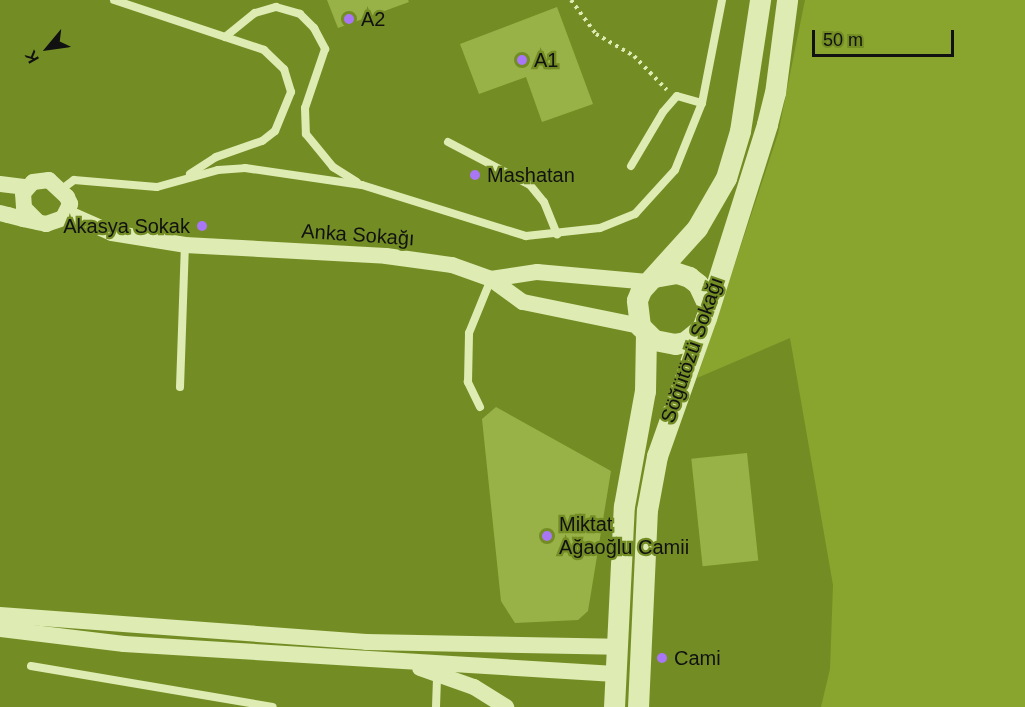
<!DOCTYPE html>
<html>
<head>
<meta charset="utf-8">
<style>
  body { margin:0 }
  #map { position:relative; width:1025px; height:707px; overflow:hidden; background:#738d24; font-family:Arial,sans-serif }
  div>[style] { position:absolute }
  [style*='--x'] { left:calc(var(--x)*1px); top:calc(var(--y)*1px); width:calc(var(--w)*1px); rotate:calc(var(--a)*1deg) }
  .green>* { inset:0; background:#89a52e }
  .building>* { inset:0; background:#99b248; transform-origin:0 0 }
  .path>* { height:4px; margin-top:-2px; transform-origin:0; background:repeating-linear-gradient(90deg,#deebb3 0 3px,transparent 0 7.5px) }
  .service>* { height:8px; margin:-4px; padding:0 4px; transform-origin:4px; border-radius:4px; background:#deebb3 }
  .minor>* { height:16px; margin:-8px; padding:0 8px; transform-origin:8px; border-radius:8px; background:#deebb3 }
  .tertiary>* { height:21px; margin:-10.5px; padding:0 10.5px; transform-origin:10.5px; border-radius:10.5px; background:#deebb3 }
  .dots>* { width:16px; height:16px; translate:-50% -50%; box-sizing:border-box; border:3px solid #738d24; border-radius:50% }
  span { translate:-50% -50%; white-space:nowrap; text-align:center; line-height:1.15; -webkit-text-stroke:4.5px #738d24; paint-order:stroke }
  .poi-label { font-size:20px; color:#111 }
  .left { translate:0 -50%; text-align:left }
  .right { translate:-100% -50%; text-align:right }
  .street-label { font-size:20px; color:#111 }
  .north { position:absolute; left:18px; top:18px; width:60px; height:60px; -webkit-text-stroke:4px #738d24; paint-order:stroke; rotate:241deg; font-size:16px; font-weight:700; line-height:24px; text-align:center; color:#111 }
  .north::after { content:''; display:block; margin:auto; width:21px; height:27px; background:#111; clip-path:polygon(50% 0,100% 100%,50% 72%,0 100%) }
  .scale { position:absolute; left:812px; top:30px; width:142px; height:27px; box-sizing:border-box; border:3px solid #111; border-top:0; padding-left:8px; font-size:18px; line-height:21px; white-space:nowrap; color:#111; -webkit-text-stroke:4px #738d24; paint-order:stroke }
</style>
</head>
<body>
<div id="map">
  <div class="green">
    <i style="clip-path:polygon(805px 0,1025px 0,1025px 707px,821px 707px,830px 669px,833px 585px,790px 338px,697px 378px,778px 134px)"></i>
  </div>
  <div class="building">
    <i style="clip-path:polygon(327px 0,408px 0,409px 2px,338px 28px)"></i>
    <i style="clip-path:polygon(557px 7px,593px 104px,542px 122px,526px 77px,479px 94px,460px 44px)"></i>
    <i style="clip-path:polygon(496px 407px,611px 471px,588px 611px,578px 620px,515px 623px,501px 601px,482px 419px)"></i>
    <i style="left:747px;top:453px;width:108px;height:56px;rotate:84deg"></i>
  </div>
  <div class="path">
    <i style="--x:571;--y:0;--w:42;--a:53.7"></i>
    <i style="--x:596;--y:34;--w:44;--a:30.1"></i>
    <i style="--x:634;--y:56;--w:47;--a:45.9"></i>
  </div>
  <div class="service">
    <i style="--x:114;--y:0;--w:158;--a:18.4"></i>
    <i style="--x:264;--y:50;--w:28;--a:44"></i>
    <i style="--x:284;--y:69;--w:24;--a:73"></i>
    <i style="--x:291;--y:92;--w:42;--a:112.3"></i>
    <i style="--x:275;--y:131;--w:16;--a:142"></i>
    <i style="--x:262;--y:141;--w:49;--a:160.8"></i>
    <i style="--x:216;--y:157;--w:31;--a:147"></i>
    <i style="--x:225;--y:37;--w:38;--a:-39"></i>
    <i style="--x:255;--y:13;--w:22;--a:-16"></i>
    <i style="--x:276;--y:7;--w:25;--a:16"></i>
    <i style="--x:300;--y:14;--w:20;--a:45"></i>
    <i style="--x:314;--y:28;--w:24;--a:62"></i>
    <i style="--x:325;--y:49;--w:62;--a:108.7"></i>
    <i style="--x:305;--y:108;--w:26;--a:88"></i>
    <i style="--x:306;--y:134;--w:43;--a:50.7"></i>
    <i style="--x:333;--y:167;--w:28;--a:32"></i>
    <i style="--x:448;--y:142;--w:93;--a:27.7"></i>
    <i style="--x:530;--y:185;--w:22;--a:51"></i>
    <i style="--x:544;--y:202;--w:35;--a:68"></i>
    <i style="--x:631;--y:166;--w:63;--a:-59.3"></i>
    <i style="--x:663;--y:112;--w:21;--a:-49"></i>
    <i style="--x:677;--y:96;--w:26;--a:16"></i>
    <i style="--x:62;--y:189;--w:15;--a:-37"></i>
    <i style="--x:74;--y:180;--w:83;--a:4.8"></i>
    <i style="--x:157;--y:187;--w:63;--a:-15.6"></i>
    <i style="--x:218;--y:170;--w:27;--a:-4"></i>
    <i style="--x:245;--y:168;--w:118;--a:8.3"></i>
    <i style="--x:362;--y:185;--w:172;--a:17.3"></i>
    <i style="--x:526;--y:236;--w:74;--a:-6.2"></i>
    <i style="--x:600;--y:228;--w:38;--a:-22"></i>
    <i style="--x:635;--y:214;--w:59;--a:-47.7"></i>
    <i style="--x:675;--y:170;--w:72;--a:-68.1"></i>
    <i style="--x:702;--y:103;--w:105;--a:-79"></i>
    <i style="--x:180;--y:387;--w:142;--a:-88"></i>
    <i style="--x:480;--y:407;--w:28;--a:-116"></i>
    <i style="--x:468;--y:382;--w:49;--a:-88.8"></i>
    <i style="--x:469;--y:333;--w:58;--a:-67.8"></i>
    <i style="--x:31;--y:666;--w:245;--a:9.6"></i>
    <i style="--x:436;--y:707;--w:34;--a:-88"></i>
  </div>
  <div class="minor">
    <i style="--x:0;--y:184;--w:26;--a:7"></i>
    <i style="--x:0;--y:213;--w:8;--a:14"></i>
    <i style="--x:8;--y:215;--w:16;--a:15"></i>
    <i style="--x:23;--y:219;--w:24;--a:12"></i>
    <i style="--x:46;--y:224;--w:18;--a:-19"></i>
    <i style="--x:63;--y:218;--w:16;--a:-63"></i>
    <i style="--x:70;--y:204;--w:8;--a:-113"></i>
    <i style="--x:67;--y:197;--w:25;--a:-137"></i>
    <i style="--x:49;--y:180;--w:16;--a:173"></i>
    <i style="--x:33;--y:182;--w:15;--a:132"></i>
    <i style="--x:23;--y:193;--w:15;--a:86"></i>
    <i style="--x:24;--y:208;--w:20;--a:45"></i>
    <i style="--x:67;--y:213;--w:49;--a:24"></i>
    <i style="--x:112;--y:233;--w:74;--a:9.3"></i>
    <i style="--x:185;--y:245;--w:201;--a:3.1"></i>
    <i style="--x:386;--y:256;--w:67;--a:7.8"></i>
    <i style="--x:452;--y:265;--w:41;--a:19.7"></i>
    <i style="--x:491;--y:279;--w:39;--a:36"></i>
    <i style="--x:523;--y:302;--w:119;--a:11.6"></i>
    <i style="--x:491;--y:279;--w:47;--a:-8.7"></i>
    <i style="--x:537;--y:272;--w:111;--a:5.1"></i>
    <i style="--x:0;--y:615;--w:367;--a:4.2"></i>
    <i style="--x:366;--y:642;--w:250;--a:1.1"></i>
    <i style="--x:0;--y:629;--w:125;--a:6.9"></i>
    <i style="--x:124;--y:644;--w:492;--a:3.5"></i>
    <i style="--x:420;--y:668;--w:57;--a:19.4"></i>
    <i style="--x:474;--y:687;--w:38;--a:32"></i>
  </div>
  <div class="tertiary">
    <i style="--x:654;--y:277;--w:23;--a:-10"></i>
    <i style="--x:677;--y:273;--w:13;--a:18"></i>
    <i style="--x:689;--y:277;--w:11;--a:38"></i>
    <i style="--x:698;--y:284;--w:23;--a:65"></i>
    <i style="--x:701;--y:329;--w:21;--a:141"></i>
    <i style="--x:685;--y:342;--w:10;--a:169"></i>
    <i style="--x:675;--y:344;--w:21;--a:-169"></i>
    <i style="--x:654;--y:340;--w:20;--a:-135"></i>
    <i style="--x:640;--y:326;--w:26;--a:-97"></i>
    <i style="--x:637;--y:300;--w:11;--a:-68"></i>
    <i style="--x:641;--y:290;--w:84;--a:-47.9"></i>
    <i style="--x:697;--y:228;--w:58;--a:-59.9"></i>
    <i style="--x:726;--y:178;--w:49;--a:-73.4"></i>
    <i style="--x:740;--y:131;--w:133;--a:-81.3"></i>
    <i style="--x:614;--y:707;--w:201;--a:-87.2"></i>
    <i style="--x:624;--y:506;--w:117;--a:-79.7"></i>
    <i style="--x:645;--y:391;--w:57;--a:-89"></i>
    <i style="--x:638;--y:707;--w:197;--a:-87.4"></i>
    <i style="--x:647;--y:510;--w:55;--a:-79.5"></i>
    <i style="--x:657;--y:456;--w:146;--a:-70.5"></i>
    <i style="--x:706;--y:318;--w:203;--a:-72.5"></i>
    <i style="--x:767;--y:124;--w:32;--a:-76"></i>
    <i style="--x:775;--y:93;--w:94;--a:-82.6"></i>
  </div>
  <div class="dots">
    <i style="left:349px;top:19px;background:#a977f5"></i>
    <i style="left:522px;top:60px;background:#a977f5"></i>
    <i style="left:475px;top:175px;background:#a977f5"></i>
    <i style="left:202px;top:226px;background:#a977f5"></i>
    <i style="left:547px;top:536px;background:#a977f5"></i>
    <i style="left:662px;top:658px;background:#a977f5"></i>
  </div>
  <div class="poi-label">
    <span class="left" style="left:361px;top:19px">A2</span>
    <span class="left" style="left:534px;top:60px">A1</span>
    <span class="left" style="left:487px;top:175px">Mashatan</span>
    <span class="right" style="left:190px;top:226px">Akasya Sokak</span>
    <span class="left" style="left:559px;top:536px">Miktat<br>Ağaoğlu Camii</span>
    <span class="left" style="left:674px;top:658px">Cami</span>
  </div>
  <div class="street-label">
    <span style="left:358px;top:235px;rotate:4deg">Anka Sokağı</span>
    <span style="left:692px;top:350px;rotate:-71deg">Söğütözü Sokağı</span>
  </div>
  <div class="north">K</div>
  <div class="scale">50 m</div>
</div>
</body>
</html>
